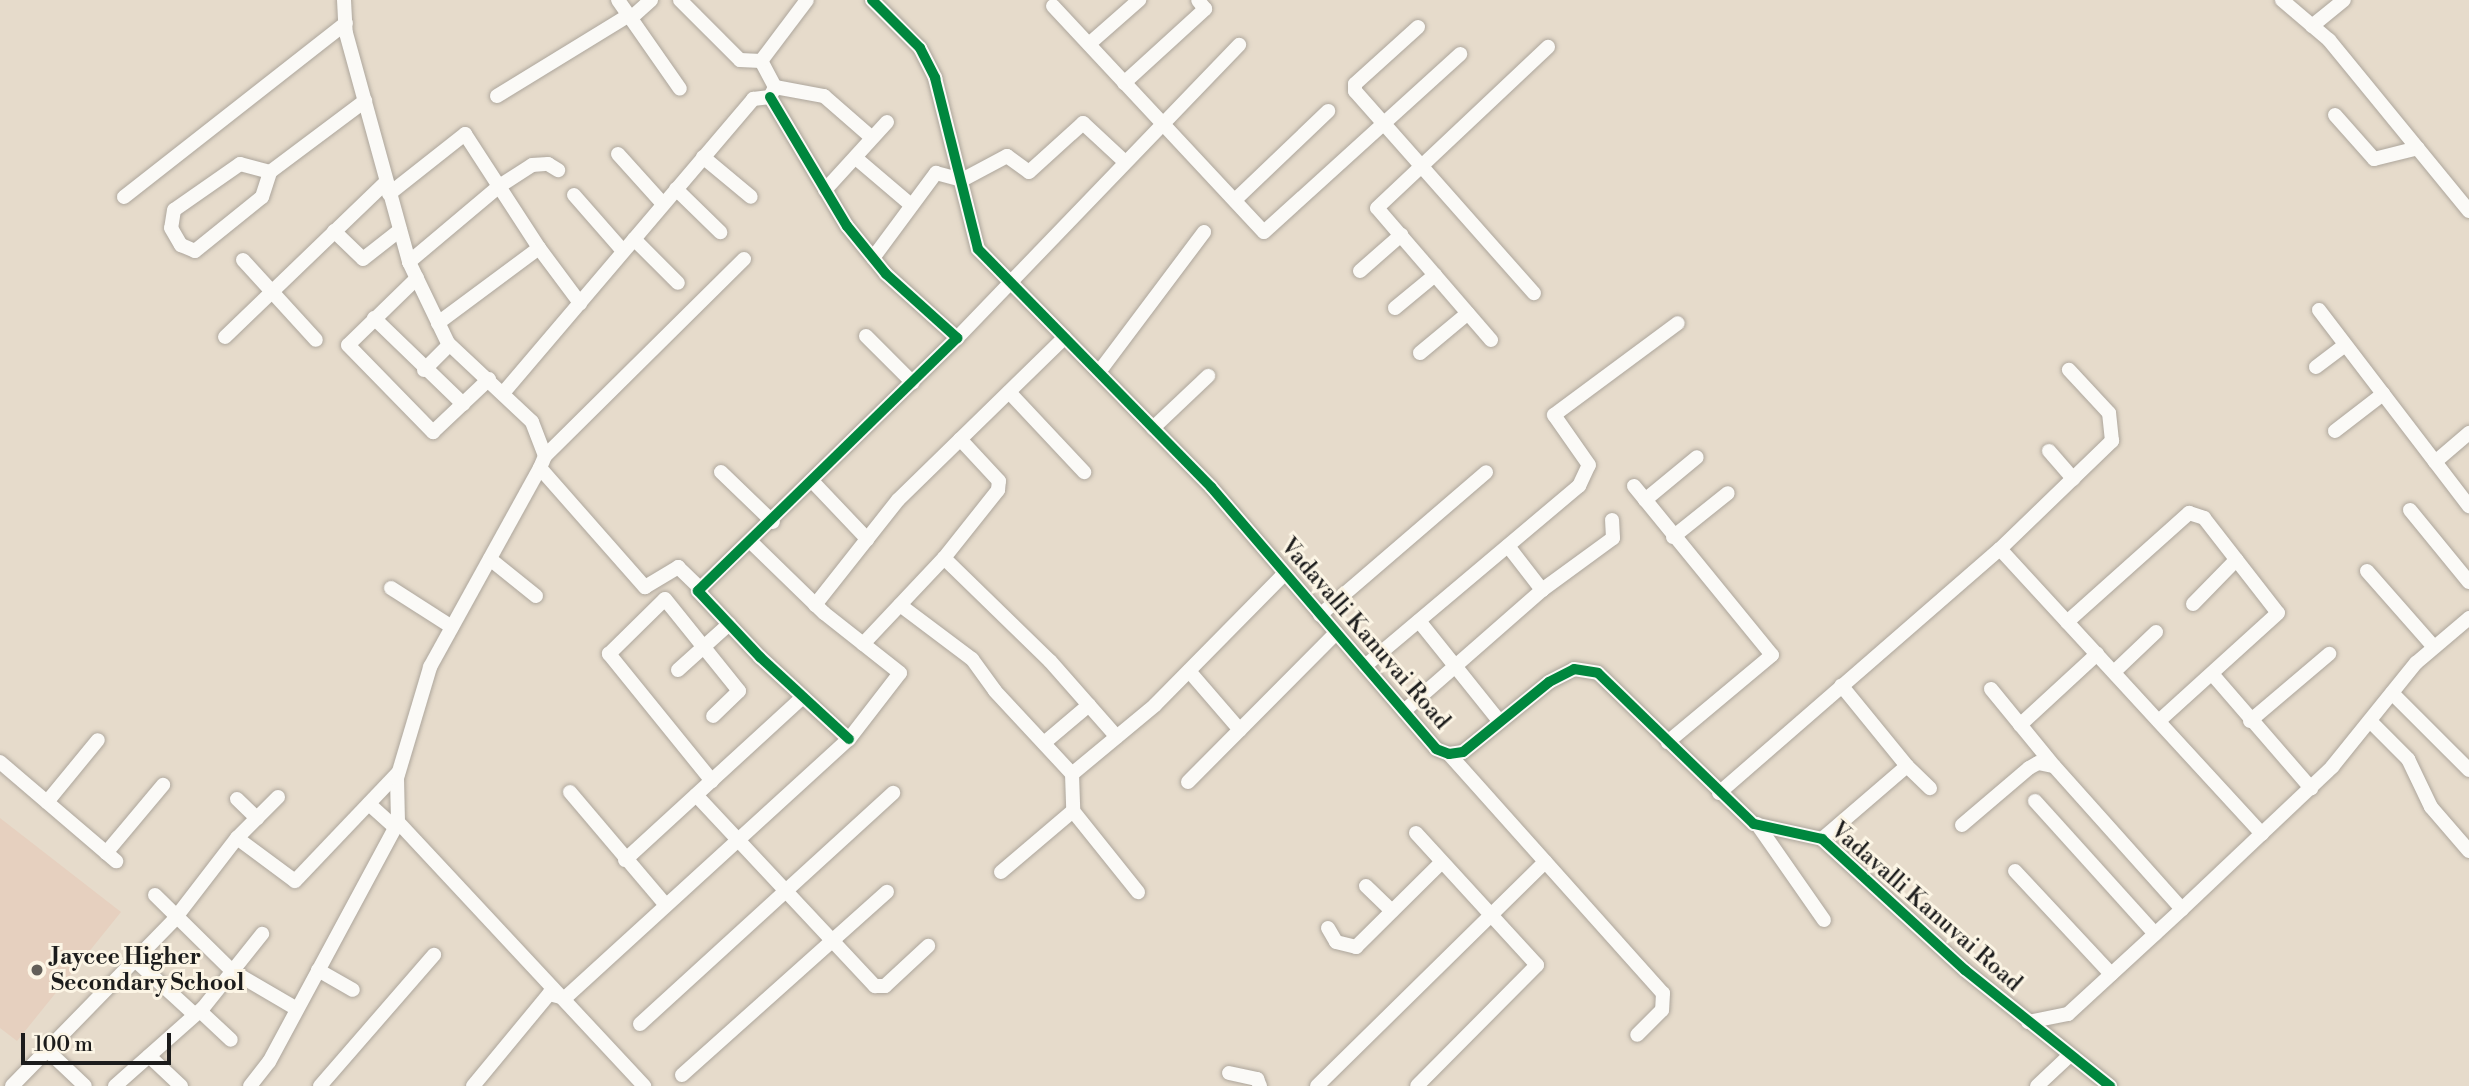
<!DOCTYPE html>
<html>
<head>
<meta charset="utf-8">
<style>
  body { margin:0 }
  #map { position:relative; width:2469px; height:1086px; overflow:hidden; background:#e6dbcb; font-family:"Libre Bodoni",serif }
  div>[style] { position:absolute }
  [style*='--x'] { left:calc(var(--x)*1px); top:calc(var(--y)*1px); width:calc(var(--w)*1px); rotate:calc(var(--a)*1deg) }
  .built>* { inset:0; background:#e6d0bf }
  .roads { filter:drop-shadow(0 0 2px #ada69c) drop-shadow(0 0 2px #ada69c) }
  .minor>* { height:14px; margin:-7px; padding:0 7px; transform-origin:7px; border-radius:7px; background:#fbfaf7 }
  .cycleway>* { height:10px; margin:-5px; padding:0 5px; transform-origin:5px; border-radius:5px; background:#00873e }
  .dots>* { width:19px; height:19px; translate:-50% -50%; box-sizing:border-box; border:4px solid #fcf5e5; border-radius:50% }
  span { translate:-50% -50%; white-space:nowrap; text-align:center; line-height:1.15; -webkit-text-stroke:6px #fcf5e5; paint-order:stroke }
  .street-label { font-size:23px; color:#1c1c1c }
  .poi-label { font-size:23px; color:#1c1c1c; font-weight:700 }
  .left { translate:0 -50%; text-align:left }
  .scale { position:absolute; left:21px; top:1033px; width:150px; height:32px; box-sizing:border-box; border:4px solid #1c1c1c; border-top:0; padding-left:9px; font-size:21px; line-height:24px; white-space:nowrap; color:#1c1c1c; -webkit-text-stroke:5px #fcf5e5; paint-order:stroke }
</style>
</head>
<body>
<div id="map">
  <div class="built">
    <i style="clip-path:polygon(0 818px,121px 912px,17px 1041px,0 1028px)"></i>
  </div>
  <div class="roads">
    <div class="minor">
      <i style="--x:344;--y:0;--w:33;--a:87"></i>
      <i style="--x:346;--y:33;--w:238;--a:74.6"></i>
      <i style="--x:409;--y:262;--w:90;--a:64.3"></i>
      <i style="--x:448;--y:343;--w:115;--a:43.2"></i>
      <i style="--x:532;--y:422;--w:36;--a:69"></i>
      <i style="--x:545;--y:456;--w:13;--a:113"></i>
      <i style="--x:540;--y:468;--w:159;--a:48.6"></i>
      <i style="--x:645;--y:587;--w:39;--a:-31"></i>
      <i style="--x:678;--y:567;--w:32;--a:44"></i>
      <i style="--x:618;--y:0;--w:108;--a:55.1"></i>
      <i style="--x:680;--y:0;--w:85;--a:45"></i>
      <i style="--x:740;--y:60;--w:21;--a:3"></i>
      <i style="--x:872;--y:0;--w:68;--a:45"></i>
      <i style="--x:920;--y:48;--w:34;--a:63"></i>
      <i style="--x:935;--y:78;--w:176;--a:75.9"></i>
      <i style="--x:978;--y:249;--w:333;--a:45.6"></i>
      <i style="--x:1211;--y:487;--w:345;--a:49.3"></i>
      <i style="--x:1436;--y:749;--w:14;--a:21"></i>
      <i style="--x:1449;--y:754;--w:14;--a:-8"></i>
      <i style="--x:1463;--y:752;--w:111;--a:-39.1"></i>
      <i style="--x:1549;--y:682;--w:28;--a:-27"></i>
      <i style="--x:1574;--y:669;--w:24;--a:9"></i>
      <i style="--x:1598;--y:673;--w:217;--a:44.1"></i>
      <i style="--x:1754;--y:824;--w:70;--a:12.4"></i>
      <i style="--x:1822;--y:839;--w:194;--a:42.5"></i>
      <i style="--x:1965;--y:970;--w:186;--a:38.7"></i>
      <i style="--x:2282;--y:0;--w:62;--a:40.4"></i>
      <i style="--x:2329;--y:40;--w:221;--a:50.7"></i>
      <i style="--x:1053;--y:6;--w:309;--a:47"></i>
      <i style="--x:1264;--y:232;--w:265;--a:-42.2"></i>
      <i style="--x:631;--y:18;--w:27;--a:-42"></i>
      <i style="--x:2312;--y:26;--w:41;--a:-39.1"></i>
      <i style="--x:1418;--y:27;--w:85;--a:137.9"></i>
      <i style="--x:1355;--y:84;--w:7;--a:90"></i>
      <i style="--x:1355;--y:91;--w:270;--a:48.5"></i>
      <i style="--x:1089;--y:44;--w:67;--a:-41.3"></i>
      <i style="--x:1124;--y:83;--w:110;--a:-42.4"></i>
      <i style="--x:1205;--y:9;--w:11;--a:-128"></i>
      <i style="--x:775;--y:87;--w:50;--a:10.4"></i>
      <i style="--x:824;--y:96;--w:62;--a:41.1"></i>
      <i style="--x:497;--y:96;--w:155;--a:-31.5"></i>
      <i style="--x:770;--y:97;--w:150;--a:59.2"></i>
      <i style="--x:847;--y:226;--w:62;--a:50.9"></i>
      <i style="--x:886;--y:274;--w:96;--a:42"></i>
      <i style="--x:957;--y:338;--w:362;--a:135.7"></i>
      <i style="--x:698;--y:591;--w:91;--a:46.8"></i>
      <i style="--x:760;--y:657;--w:121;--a:42.7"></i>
      <i style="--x:2335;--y:115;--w:59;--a:48.4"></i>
      <i style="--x:2374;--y:159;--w:45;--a:-14"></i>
      <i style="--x:618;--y:154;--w:67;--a:48"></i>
      <i style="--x:703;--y:157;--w:62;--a:39.8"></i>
      <i style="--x:857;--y:159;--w:71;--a:40.4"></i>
      <i style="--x:270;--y:172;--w:31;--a:-165"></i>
      <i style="--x:240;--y:164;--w:80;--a:145.1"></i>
      <i style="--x:174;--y:210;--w:18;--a:99"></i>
      <i style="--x:171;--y:228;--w:20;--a:60"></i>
      <i style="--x:181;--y:245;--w:15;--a:23"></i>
      <i style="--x:195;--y:251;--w:86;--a:-38.9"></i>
      <i style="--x:262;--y:197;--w:26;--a:-72"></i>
      <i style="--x:270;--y:172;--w:119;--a:-36.8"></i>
      <i style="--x:676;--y:189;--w:62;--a:44.3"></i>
      <i style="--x:825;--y:190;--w:92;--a:-47.6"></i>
      <i style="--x:389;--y:194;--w:97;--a:-38.3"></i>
      <i style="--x:465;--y:134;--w:136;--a:57"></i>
      <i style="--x:539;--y:248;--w:126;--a:143.4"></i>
      <i style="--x:574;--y:195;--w:74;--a:48.8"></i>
      <i style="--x:124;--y:197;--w:282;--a:-38.1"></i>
      <i style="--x:1235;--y:200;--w:129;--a:-43.7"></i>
      <i style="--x:334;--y:231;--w:40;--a:44"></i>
      <i style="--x:363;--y:259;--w:47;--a:-38.1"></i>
      <i style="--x:634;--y:239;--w:62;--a:45"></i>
      <i style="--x:539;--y:248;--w:69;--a:53.3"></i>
      <i style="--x:873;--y:258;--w:106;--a:-53.5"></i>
      <i style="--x:936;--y:173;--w:27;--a:15"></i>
      <i style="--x:962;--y:180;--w:51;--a:-28.1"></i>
      <i style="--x:1007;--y:156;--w:27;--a:36"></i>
      <i style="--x:1029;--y:172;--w:73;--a:-42.2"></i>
      <i style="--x:1083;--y:123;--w:56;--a:42.8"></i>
      <i style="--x:243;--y:260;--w:108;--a:47.6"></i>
      <i style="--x:409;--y:262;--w:116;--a:-40.1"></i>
      <i style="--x:498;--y:187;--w:40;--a:-32.9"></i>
      <i style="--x:532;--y:165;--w:16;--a:-4"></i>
      <i style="--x:548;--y:164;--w:12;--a:31"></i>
      <i style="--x:1360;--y:271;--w:55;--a:-41.3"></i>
      <i style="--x:417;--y:278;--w:96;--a:135.8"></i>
      <i style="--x:348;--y:345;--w:122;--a:45.7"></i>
      <i style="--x:433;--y:432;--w:77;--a:-43.4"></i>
      <i style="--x:1395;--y:308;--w:52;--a:-39.5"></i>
      <i style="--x:2319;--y:310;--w:247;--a:52.6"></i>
      <i style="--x:374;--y:318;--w:124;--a:44"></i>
      <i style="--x:866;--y:336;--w:66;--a:45"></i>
      <i style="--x:225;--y:337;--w:223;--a:-43.9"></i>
      <i style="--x:957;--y:338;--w:407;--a:-46.1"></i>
      <i style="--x:1491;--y:340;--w:174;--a:-130.8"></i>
      <i style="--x:1377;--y:208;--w:235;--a:-43.3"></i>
      <i style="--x:1420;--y:353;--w:62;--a:-39.8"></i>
      <i style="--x:2316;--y:367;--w:35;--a:-37"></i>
      <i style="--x:424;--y:370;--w:35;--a:-45"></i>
      <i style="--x:1099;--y:372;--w:175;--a:-53.1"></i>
      <i style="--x:504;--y:392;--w:385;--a:-49.6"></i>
      <i style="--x:753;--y:99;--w:17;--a:-7"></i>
      <i style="--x:770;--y:97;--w:11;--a:-63"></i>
      <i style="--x:775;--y:87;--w:30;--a:-118"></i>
      <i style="--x:761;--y:61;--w:76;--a:-53"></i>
      <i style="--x:1009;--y:392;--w:110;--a:46.8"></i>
      <i style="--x:1153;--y:428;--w:76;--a:-43.4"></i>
      <i style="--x:2335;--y:431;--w:61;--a:-37.6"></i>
      <i style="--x:2049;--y:451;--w:37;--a:49"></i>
      <i style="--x:545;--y:456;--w:280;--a:-44.7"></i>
      <i style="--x:2435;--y:462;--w:45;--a:-40.5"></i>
      <i style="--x:721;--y:472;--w:72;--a:43.9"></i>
      <i style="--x:813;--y:482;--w:79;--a:46.5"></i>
      <i style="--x:1634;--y:486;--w:218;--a:50.8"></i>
      <i style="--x:1772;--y:655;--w:136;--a:140.1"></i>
      <i style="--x:1645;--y:500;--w:67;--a:-39.6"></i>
      <i style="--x:2410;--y:510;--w:93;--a:50.7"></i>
      <i style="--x:1673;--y:537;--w:70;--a:-38.7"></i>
      <i style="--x:1508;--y:546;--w:56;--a:52.3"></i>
      <i style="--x:2000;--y:549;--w:387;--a:47.4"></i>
      <i style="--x:944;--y:558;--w:148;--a:44.2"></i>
      <i style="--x:1050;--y:661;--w:101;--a:48.6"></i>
      <i style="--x:490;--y:559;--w:59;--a:38.8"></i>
      <i style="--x:2367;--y:571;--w:101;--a:48.6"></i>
      <i style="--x:391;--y:588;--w:72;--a:32.6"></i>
      <i style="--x:2193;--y:604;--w:62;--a:-45.7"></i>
      <i style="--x:815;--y:605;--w:134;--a:-51.7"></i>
      <i style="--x:898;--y:500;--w:233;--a:-44.3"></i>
      <i style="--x:900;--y:605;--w:90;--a:36.9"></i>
      <i style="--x:972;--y:659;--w:39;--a:54"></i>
      <i style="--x:995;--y:691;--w:113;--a:47.1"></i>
      <i style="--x:1072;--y:774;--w:108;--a:-39.7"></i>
      <i style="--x:1155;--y:705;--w:185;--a:-45.4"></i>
      <i style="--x:1320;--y:615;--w:219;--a:-40.7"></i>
      <i style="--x:1419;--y:621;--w:129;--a:51.3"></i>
      <i style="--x:2067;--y:622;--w:164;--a:-41.8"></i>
      <i style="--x:2189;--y:513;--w:16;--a:18"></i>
      <i style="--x:2204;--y:518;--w:120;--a:52.1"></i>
      <i style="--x:2278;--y:613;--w:161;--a:137.8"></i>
      <i style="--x:863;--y:644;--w:118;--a:-46.7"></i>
      <i style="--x:944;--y:558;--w:87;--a:-51.5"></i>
      <i style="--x:998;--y:490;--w:9;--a:-84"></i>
      <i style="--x:999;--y:481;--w:57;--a:-132.9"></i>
      <i style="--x:1365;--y:666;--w:280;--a:-40.1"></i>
      <i style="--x:1579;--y:486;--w:23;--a:-65"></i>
      <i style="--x:1589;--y:465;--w:61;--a:-125"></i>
      <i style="--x:1554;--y:415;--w:154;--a:-36.6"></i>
      <i style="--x:678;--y:670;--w:69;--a:-42"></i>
      <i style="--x:1189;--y:671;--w:78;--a:49.2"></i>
      <i style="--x:2114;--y:672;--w:58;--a:-43.6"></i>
      <i style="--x:2213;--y:675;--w:150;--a:49.1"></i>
      <i style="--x:1991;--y:689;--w:99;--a:50.7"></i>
      <i style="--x:2392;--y:693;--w:109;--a:45"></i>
      <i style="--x:1404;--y:711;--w:184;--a:-41.2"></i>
      <i style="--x:1542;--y:590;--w:88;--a:-36.2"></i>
      <i style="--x:1613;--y:538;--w:18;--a:-93"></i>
      <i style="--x:2250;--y:721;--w:104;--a:-40.3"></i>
      <i style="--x:2370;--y:721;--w:54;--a:45"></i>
      <i style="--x:2408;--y:759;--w:53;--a:64.4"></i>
      <i style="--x:2431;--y:807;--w:58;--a:49.2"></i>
      <i style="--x:2020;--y:725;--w:105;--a:-42.7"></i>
      <i style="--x:1044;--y:743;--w:59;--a:-40.2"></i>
      <i style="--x:1449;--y:754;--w:321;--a:48.2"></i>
      <i style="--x:1663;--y:993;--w:17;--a:93"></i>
      <i style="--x:1662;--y:1010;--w:35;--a:135"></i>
      <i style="--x:0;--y:762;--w:153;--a:40.5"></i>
      <i style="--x:1907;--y:766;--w:32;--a:44"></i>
      <i style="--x:1072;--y:774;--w:37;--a:88"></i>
      <i style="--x:1073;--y:811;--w:104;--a:51.3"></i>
      <i style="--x:712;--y:781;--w:164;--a:-129"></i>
      <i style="--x:609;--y:654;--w:78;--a:-44.5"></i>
      <i style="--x:665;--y:599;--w:118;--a:51.2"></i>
      <i style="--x:739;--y:691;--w:36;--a:136"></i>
      <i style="--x:1188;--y:782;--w:210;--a:-45.2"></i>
      <i style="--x:570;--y:792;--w:145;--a:49.7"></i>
      <i style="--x:1719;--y:793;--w:372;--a:-41"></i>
      <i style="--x:2000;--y:549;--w:156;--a:-44"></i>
      <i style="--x:2112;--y:441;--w:28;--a:-96"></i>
      <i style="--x:2109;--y:413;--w:59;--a:-132.9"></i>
      <i style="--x:696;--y:795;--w:262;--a:46.9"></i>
      <i style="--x:875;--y:986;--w:10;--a:0"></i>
      <i style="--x:885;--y:986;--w:59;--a:-42.9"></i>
      <i style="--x:237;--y:799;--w:28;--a:44"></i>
      <i style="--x:2035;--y:801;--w:179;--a:47.9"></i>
      <i style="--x:47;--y:802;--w:80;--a:-50.6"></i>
      <i style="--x:369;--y:804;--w:36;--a:42"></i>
      <i style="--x:398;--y:822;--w:361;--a:47"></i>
      <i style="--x:1757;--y:824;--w:117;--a:55.1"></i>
      <i style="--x:1962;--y:825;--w:88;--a:-40.4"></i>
      <i style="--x:2029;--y:768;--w:10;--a:-29"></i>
      <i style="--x:2038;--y:763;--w:16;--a:11"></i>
      <i style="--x:2054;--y:766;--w:192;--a:48.2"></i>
      <i style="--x:1416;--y:833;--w:179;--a:47.5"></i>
      <i style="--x:1537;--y:965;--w:170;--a:134.8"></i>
      <i style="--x:237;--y:838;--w:72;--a:36.6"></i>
      <i style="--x:295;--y:881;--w:149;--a:-46.4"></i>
      <i style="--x:1822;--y:839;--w:112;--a:-40.7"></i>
      <i style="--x:1907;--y:766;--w:104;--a:-129.2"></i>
      <i style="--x:106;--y:853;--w:89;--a:-50"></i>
      <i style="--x:625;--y:860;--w:241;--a:-42.5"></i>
      <i style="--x:2015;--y:871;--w:141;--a:47"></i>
      <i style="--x:1001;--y:872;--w:94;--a:-40.3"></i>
      <i style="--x:1366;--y:886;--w:36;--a:44"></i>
      <i style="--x:155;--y:895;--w:108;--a:44.6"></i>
      <i style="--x:232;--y:971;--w:75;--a:30.3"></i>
      <i style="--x:1328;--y:928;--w:16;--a:60"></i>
      <i style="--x:1336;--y:942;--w:21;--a:14"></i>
      <i style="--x:1356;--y:947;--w:120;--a:-44.7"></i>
      <i style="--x:135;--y:960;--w:81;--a:42.5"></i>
      <i style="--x:318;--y:970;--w:40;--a:29.7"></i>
      <i style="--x:200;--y:1011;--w:42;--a:43.1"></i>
      <i style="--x:2028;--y:1022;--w:41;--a:-11.3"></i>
      <i style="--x:2068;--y:1014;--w:155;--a:-42.6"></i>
      <i style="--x:2182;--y:909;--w:207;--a:-43.4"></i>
      <i style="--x:2332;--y:767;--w:134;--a:-51.1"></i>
      <i style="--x:2416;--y:663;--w:70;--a:-40.3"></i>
      <i style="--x:640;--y:1024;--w:343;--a:-42.4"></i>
      <i style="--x:47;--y:1050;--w:52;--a:43.5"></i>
      <i style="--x:149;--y:1056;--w:44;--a:43.2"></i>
      <i style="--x:1229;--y:1073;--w:29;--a:12"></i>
      <i style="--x:1257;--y:1079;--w:8;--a:67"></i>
      <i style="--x:682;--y:1075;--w:275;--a:-41.8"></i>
      <i style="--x:12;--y:1086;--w:231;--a:-45.7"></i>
      <i style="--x:173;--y:921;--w:105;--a:-52.4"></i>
      <i style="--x:237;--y:838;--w:58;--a:-45"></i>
      <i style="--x:115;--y:1086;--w:118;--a:-41.6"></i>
      <i style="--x:203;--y:1008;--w:95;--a:-51.4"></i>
      <i style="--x:250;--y:1086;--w:31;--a:-52"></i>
      <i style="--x:269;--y:1062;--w:272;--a:-61.7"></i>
      <i style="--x:398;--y:822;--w:44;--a:-91.3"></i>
      <i style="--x:397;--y:778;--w:116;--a:-73.4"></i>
      <i style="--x:430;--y:667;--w:227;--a:-61.1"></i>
      <i style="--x:320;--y:1086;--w:174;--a:-49"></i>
      <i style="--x:473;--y:1086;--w:119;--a:-50.4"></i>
      <i style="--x:549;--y:994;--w:16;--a:14"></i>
      <i style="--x:565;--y:998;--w:384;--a:-42.4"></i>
      <i style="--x:849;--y:739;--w:83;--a:-52.3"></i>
      <i style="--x:900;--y:673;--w:97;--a:-141.7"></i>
      <i style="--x:824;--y:613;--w:102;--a:-135.8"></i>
      <i style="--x:1317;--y:1086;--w:320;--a:-44.5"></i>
      <i style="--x:2037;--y:1086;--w:44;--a:-43.2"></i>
    </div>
  </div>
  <div class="cycleway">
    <i style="--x:872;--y:0;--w:68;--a:45"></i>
    <i style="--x:920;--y:48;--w:34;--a:63"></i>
    <i style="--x:935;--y:78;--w:176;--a:75.9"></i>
    <i style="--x:978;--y:249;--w:333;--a:45.6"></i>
    <i style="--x:1211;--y:487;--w:345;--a:49.3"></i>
    <i style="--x:1436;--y:749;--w:14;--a:21"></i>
    <i style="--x:1449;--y:754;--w:14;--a:-8"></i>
    <i style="--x:1463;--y:752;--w:111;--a:-39.1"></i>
    <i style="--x:1549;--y:682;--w:28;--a:-27"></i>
    <i style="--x:1574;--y:669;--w:24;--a:9"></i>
    <i style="--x:1598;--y:673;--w:217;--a:44.1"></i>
    <i style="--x:1754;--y:824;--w:70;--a:12.4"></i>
    <i style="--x:1822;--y:839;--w:194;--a:42.5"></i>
    <i style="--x:1965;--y:970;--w:186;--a:38.7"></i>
    <i style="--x:770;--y:97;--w:150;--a:59.2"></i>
    <i style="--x:847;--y:226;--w:62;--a:50.9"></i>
    <i style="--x:886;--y:274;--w:96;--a:42"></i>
    <i style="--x:957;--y:338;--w:362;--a:135.7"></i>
    <i style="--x:698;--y:591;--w:91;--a:46.8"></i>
    <i style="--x:760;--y:657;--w:121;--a:42.7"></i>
  </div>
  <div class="dots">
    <i style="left:37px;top:970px;background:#635f59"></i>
  </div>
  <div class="street-label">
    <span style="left:1365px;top:634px;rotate:49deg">Vadavalli Kanuvai Road</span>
    <span style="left:1926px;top:907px;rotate:41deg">Vadavalli Kanuvai Road</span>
  </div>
  <div class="poi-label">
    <span class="left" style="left:51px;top:970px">Jaycee Higher<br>Secondary School</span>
  </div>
  <div class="scale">100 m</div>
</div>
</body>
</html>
